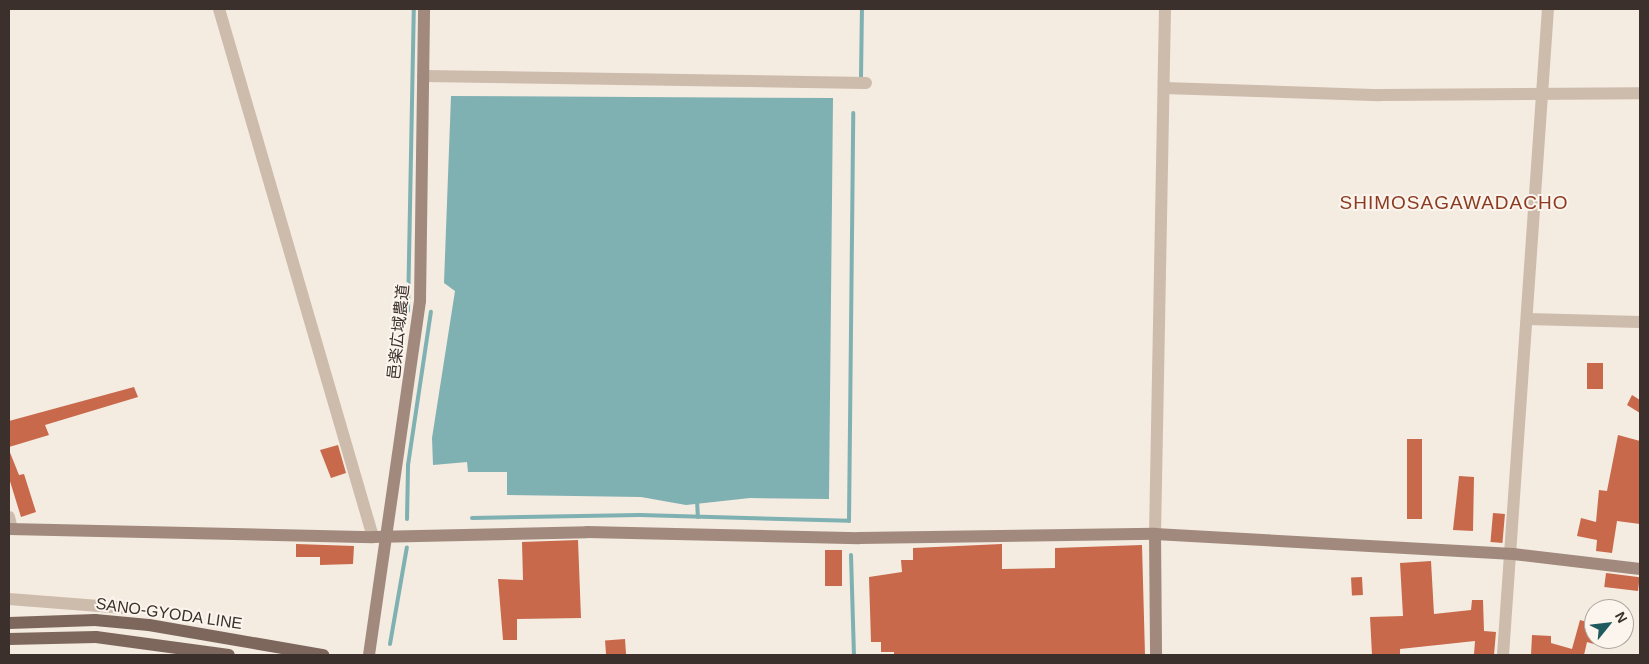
<!DOCTYPE html>
<html>
<head>
<meta charset="utf-8">
<style>
  body { margin:0 }
  #map { position:relative; width:1649px; height:664px; overflow:hidden; background:#f4ebe1; font-family:Arial,"Noto Sans JP",sans-serif }
  div>[style] { position:absolute }
  [style*='--x'] { left:calc(var(--x)*1px); top:calc(var(--y)*1px); width:calc(var(--w)*1px); rotate:calc(var(--a)*1deg) }
  .water>* { inset:0; background:#7fb0b2 }
  .stream>* { height:4px; margin:-2px; padding:0 2px; transform-origin:2px; border-radius:2px; background:#7fb0b2 }
  .building>* { inset:0; background:#c8694b; transform-origin:0 0 }
  .street>* { height:12px; margin:-6px; padding:0 6px; transform-origin:6px; border-radius:6px; background:#cdbbac }
  .secondary>* { height:12px; margin:-6px; padding:0 6px; transform-origin:6px; border-radius:6px; background:#a18a7d }
  .primary>* { height:12px; margin:-6px; padding:0 6px; transform-origin:6px; border-radius:6px; background:#7d675c }
  span { translate:-50% -50%; white-space:nowrap; text-align:center; line-height:1.15; -webkit-text-stroke:4px #fbf5ee; paint-order:stroke }
  .street-label { font-size:16px; color:#3b302b }
  .quarter-label { font-size:19px; color:#8c3b22; letter-spacing:1px }
  .frame { position:absolute; inset:0; border:10px solid #3b302b; pointer-events:none }
  .north { position:absolute; left:1584px; top:599px; width:50px; height:50px; box-sizing:border-box; background:#fbf5ee; border:1px solid #aea6a0; border-radius:50%; rotate:61deg; font-size:14px; font-weight:700; line-height:20px; text-align:center; color:#3b302b }
  .north::after { content:''; display:block; margin:auto; width:18px; height:22px; background:#1f5a5e; clip-path:polygon(50% 0,100% 100%,50% 72%,0 100%) }
</style>
</head>
<body>
<div id="map">
  <div class="water">
    <i style="clip-path:polygon(451px 96px,833px 98px,829px 499px,750px 498px,686px 505px,641px 497px,507px 495px,507px 472px,468px 472px,467px 462px,433px 465px,432px 438px,455px 291px,444px 283px)"></i>
  </div>
  <div class="stream">
    <i style="--x:861;--y:77;--w:68;--a:-89.2"></i>
    <i style="--x:408;--y:311;--w:302;--a:-88.9"></i>
    <i style="--x:697;--y:500;--w:17;--a:87"></i>
    <i style="--x:472;--y:518;--w:168;--a:-1"></i>
    <i style="--x:640;--y:515;--w:209;--a:1.6"></i>
    <i style="--x:849;--y:521;--w:408;--a:-89.4"></i>
    <i style="--x:407;--y:519;--w:54;--a:-88.9"></i>
    <i style="--x:408;--y:465;--w:155;--a:-81.5"></i>
    <i style="--x:851;--y:555;--w:100;--a:88.3"></i>
    <i style="--x:390;--y:644;--w:98;--a:-80.1"></i>
  </div>
  <div class="building">
    <i style="left:1587px;top:363px;width:16px;height:26px"></i>
    <i style="clip-path:polygon(134px 387px,138px 397px,45px 425px,49px 435px,9px 447px,9px 421px)"></i>
    <i style="clip-path:polygon(1632px 395px,1640px 400px,1640px 413px,1627px 405px)"></i>
    <i style="clip-path:polygon(1618px 435px,1640px 441px,1640px 524px,1617px 521px,1612px 553px,1596px 551px,1597px 540px,1577px 536px,1581px 518px,1596px 522px,1599px 490px,1607px 491px)"></i>
    <i style="left:1407px;top:439px;width:15px;height:80px"></i>
    <i style="clip-path:polygon(338px 445px,346px 473px,331px 478px,320px 450px)"></i>
    <i style="clip-path:polygon(9px 450px,19px 475px,24px 474px,36px 512px,21px 517px,9px 478px)"></i>
    <i style="clip-path:polygon(1459px 476px,1474px 477px,1473px 531px,1453px 530px)"></i>
    <i style="left:1493px;top:513px;width:12px;height:29px;rotate:5deg"></i>
    <i style="clip-path:polygon(578px 540px,581px 618px,517px 619px,517px 640px,503px 640px,498px 579px,523px 580px,522px 542px)"></i>
    <i style="clip-path:polygon(296px 544px,354px 546px,353px 564px,320px 565px,320px 557px,296px 557px)"></i>
    <i style="clip-path:polygon(1002px 544px,1002px 569px,1055px 568px,1055px 548px,1142px 545px,1145px 655px,894px 655px,894px 652px,881px 652px,881px 642px,871px 642px,869px 577px,902px 572px,901px 560px,913px 560px,913px 548px)"></i>
    <i style="left:825px;top:550px;width:17px;height:36px"></i>
    <i style="clip-path:polygon(1431px 561px,1434px 614px,1471px 610px,1472px 600px,1483px 600px,1484px 631px,1496px 632px,1494px 655px,1474px 654px,1475px 641px,1400px 649px,1400px 655px,1372px 655px,1370px 617px,1403px 616px,1400px 563px)"></i>
    <i style="left:1606px;top:573px;width:34px;height:14px;rotate:7deg"></i>
    <i style="left:1362px;top:577px;width:18px;height:11px;rotate:87deg"></i>
    <i style="clip-path:polygon(1580px 620px,1594px 624px,1594px 644px,1587px 642px,1584px 655px,1531px 655px,1532px 635px,1551px 636px,1551px 643px,1572px 649px)"></i>
    <i style="left:625px;top:639px;width:16px;height:20px;rotate:86deg"></i>
  </div>
  <div class="street">
    <i style="--x:219;--y:9;--w:550;--a:73.74"></i>
    <i style="--x:423;--y:76;--w:443;--a:0.9"></i>
    <i style="--x:1164;--y:88;--w:216;--a:1.9"></i>
    <i style="--x:1380;--y:95;--w:260;--a:-0.4"></i>
    <i style="--x:1528;--y:319;--w:112;--a:1.5"></i>
    <i style="--x:9;--y:517;--w:12;--a:76"></i>
    <i style="--x:1155;--y:534;--w:525;--a:-88.91"></i>
    <i style="--x:9;--y:599;--w:116;--a:4.4"></i>
    <i style="--x:1503;--y:655;--w:648;--a:-86.02"></i>
  </div>
  <div class="secondary">
    <i style="--x:9;--y:529;--w:364;--a:1.3"></i>
    <i style="--x:373;--y:537;--w:214;--a:-1.3"></i>
    <i style="--x:587;--y:532;--w:272;--a:1.3"></i>
    <i style="--x:859;--y:538;--w:296;--a:-0.8"></i>
    <i style="--x:1155;--y:534;--w:359;--a:3.2"></i>
    <i style="--x:1513;--y:554;--w:128;--a:6.7"></i>
    <i style="--x:1155;--y:534;--w:121;--a:89.5"></i>
    <i style="--x:369;--y:655;--w:358;--a:-81.8"></i>
    <i style="--x:420;--y:301;--w:292;--a:-89.2"></i>
  </div>
  <div class="primary">
    <i style="--x:9;--y:623;--w:86;--a:-2"></i>
    <i style="--x:95;--y:620;--w:54;--a:5.3"></i>
    <i style="--x:149;--y:625;--w:177;--a:9.8"></i>
    <i style="--x:9;--y:639;--w:87;--a:-1.3"></i>
    <i style="--x:96;--y:637;--w:134;--a:7.7"></i>
  </div>
  <div class="street-label">
    <span style="left:399px;top:332px;rotate:-84deg">邑楽広域農道</span>
    <span style="left:169px;top:614px;rotate:8deg">SANO-GYODA LINE</span>
  </div>
  <div class="quarter-label">
    <span style="left:1454px;top:203px">SHIMOSAGAWADACHO</span>
  </div>
  <div class="frame"></div>
  <div class="north">N</div>
</div>
</body>
</html>
